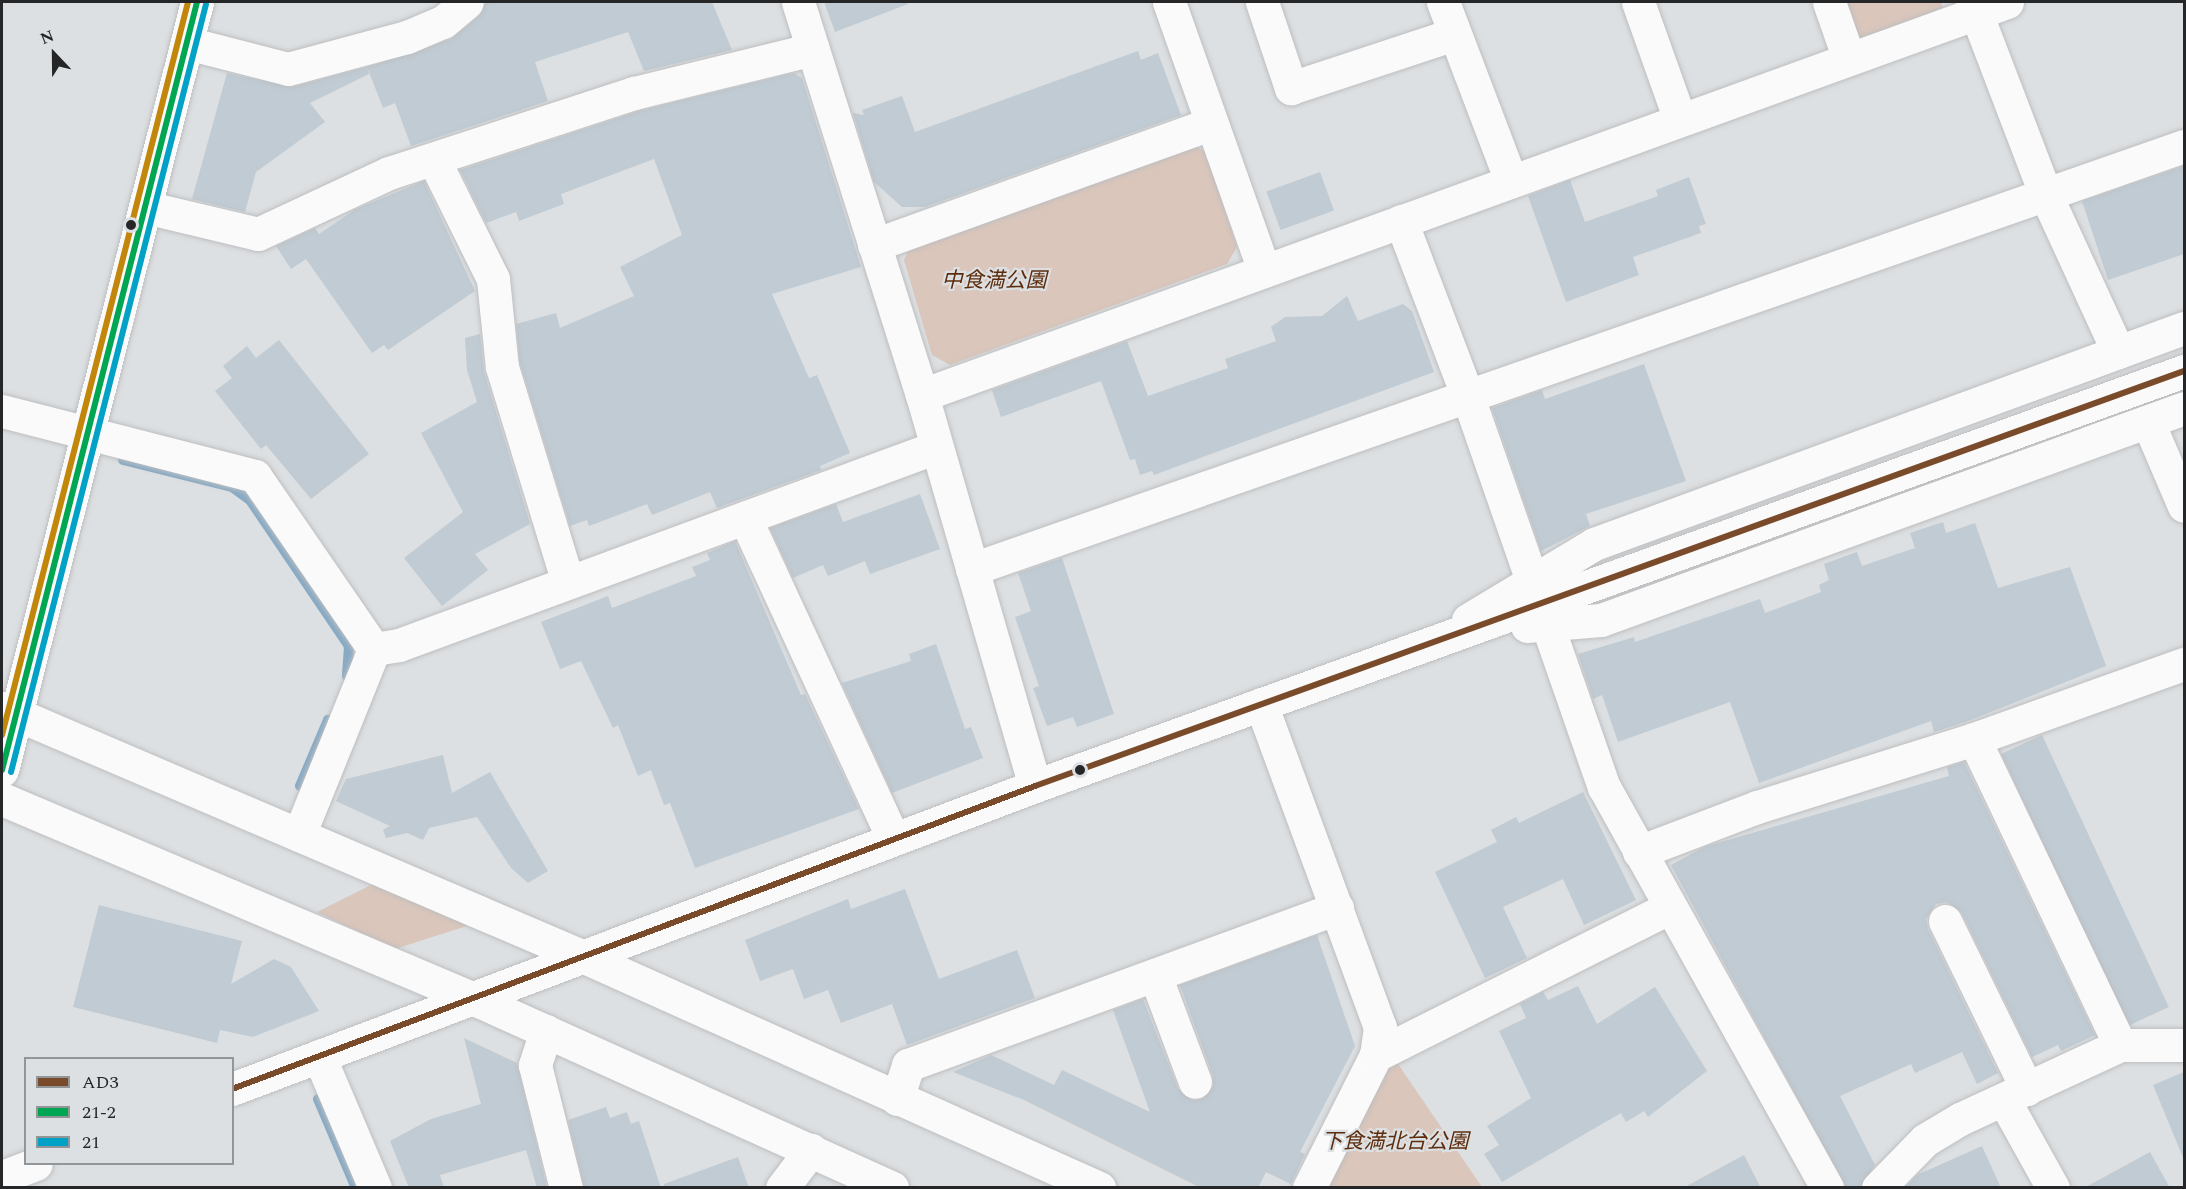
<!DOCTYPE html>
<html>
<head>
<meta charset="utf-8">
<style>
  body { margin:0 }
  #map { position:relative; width:2186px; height:1189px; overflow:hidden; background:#dde0e2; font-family:Spectral,"Noto Sans JP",serif }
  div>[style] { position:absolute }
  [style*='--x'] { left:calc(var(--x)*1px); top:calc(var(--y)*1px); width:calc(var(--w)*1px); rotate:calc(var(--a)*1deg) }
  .green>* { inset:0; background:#dac6bb }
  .stream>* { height:10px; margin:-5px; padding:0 5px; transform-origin:5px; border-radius:5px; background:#88abc5 }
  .building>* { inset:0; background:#c0cbd3; transform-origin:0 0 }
  .roads { filter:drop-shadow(0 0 2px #bdbec0) drop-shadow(0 0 2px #bdbec0) }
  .street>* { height:33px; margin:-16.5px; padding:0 16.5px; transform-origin:16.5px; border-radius:16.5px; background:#fafafb }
  .secondary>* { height:33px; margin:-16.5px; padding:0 16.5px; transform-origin:16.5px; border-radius:16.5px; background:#fafafb }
  .bus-1>* { height:6px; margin:-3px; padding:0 3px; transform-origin:3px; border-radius:3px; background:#7a4b2a }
  .bus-2>* { height:6px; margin:-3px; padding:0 3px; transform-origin:3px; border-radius:3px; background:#00a651 }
  .bus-3>* { height:6px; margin:-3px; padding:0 3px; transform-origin:3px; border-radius:3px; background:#02a2c6 }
  .bus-4>* { height:6px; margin:-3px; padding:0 3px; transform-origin:3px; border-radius:3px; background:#c2860a }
  .dots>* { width:16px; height:16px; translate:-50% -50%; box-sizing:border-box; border:3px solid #dce0e3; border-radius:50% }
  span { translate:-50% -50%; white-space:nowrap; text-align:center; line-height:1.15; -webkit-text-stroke:4.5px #dce0e3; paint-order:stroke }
  .park-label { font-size:21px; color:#5e2c0c; font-style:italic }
  .frame { position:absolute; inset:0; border:3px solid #242627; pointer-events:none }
  .legend { position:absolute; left:24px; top:1057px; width:210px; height:108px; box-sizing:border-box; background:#dce0e3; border:2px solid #929698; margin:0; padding:8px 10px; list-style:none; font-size:18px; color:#242627 }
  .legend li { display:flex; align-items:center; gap:12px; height:30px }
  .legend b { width:30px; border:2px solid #929698 }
  .north { position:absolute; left:24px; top:24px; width:60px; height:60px; -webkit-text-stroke:4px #dce0e3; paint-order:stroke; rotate:338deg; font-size:16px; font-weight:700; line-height:24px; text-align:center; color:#242627 }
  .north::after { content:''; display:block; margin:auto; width:21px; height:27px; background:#242627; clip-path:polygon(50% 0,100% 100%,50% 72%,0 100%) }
</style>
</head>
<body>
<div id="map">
  <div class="green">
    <i style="clip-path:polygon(1844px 2px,1941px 2px,1945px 13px,1858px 41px)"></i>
    <i style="clip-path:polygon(1189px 143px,1206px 152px,1237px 247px,1227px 264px,950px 365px,932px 355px,904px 260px,912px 243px)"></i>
    <i style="clip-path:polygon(373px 884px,470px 925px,395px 949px,317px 912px)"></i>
    <i style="clip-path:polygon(1396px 1061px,1482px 1187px,1322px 1188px,1377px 1076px)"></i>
  </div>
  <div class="stream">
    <i style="--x:123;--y:460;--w:112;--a:13.9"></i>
    <i style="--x:232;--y:487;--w:22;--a:36"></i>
    <i style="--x:250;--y:500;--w:176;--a:55.9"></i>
    <i style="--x:349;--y:646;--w:30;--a:94"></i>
    <i style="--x:300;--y:786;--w:72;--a:-67"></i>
    <i style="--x:318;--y:1099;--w:97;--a:66.9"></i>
  </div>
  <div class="building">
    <i style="clip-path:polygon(485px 2px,712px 2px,732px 50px,644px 71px,628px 32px,535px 62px,548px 101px,411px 146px,395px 103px,383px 108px,367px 67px,451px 39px,479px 16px)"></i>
    <i style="clip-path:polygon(824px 2px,907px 2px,908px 4px,835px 32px)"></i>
    <i style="clip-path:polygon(1138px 51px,1141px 60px,1158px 53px,1181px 115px,925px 207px,902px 207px,874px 182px,853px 113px,864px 115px,862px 110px,902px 96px,915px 132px)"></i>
    <i style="clip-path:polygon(367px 67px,369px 74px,310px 103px,325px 122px,256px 172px,245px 212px,192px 199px,227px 73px,292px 87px)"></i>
    <i style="clip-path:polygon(794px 73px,802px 78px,861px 267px,772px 294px,809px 378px,817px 375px,850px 453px,820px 466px,821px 470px,717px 508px,710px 492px,652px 515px,647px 504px,589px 526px,587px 520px,570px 526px,520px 363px,516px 324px,556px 313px,560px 328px,634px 296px,620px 267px,682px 235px,654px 159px,561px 194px,564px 204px,519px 221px,516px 212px,486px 223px,460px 170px,639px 111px)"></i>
    <i style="clip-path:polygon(2184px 166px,2184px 254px,2108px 280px,2082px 201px)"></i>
    <i style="left:1320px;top:172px;width:41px;height:57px;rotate:70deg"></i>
    <i style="clip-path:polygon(1689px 177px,1706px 224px,1699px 226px,1701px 233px,1633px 257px,1639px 275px,1566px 302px,1528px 196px,1570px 180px,1585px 222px,1658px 196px,1656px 190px)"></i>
    <i style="clip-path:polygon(424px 181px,475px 291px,388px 350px,384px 345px,372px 353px,306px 259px,291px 269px,276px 246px,315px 228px,319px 234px,356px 209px)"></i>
    <i style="clip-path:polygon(1347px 296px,1358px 321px,1403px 304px,1412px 311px,1434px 372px,1154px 475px,1152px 471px,1140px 475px,1135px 459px,1130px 460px,1101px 381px,1001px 417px,992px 390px,1127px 341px,1148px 396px,1228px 368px,1225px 359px,1276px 341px,1271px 327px,1285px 317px,1322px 316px)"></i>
    <i style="clip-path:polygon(480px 334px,484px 372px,530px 524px,475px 554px,488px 570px,442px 606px,404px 558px,463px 512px,421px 433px,477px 402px,467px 370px,465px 338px)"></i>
    <i style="clip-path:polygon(279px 340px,369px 454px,311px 499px,266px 445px,261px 449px,215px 391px,232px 378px,223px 366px,247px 346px,256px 358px)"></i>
    <i style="clip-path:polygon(1644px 364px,1686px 481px,1586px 514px,1590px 526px,1541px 551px,1492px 408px,1542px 390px,1545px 399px)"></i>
    <i style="clip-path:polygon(920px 494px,940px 549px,870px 574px,865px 561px,828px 576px,823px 565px,793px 578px,770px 528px,836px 504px,843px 522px)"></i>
    <i style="clip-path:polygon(1943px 522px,1946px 533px,1975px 523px,1998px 588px,2070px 567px,2106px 666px,1968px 721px,1934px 732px,1931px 721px,1759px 783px,1730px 702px,1618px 742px,1602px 695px,1593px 699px,1578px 654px,1634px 637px,1635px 642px,1760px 599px,1765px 613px,1821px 592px,1819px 585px,1829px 580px,1824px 564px,1857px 552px,1862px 566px,1915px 548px,1910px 533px)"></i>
    <i style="clip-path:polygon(735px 541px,801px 695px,805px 694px,859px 809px,695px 868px,670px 803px,664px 805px,651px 770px,638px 776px,618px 725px,613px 728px,581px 661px,560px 669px,541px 622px,608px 596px,612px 608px,696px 576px,692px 567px,710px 560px,707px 553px)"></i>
    <i style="clip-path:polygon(1062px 558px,1114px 714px,1077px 727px,1073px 717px,1047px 726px,1033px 688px,1039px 686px,1015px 617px,1031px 611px,1018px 573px)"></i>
    <i style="clip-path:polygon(936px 644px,965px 729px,971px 727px,983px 758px,892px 793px,842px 683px,911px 661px,909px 654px)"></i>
    <i style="left:2042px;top:735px;width:300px;height:45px;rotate:65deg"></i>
    <i style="clip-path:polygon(443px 755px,452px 793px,490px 772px,548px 871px,528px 883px,511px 868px,477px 817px,429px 828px,423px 840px,407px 833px,386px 838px,383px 830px,390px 826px,336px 801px,346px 779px)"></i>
    <i style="clip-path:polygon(1964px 762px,2095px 1035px,2061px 1051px,2058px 1045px,2032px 1057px,1962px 913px,1947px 902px,1936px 904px,1926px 919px,1928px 929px,1998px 1073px,1977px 1084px,1962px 1052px,1915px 1073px,1911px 1064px,1840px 1096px,1875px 1165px,1860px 1188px,1846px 1188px,1671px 865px,1704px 847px,1949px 776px,1947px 767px)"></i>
    <i style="clip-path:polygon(1583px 792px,1636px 900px,1584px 925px,1563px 879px,1503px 907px,1527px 958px,1485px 978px,1435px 872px,1497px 842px,1491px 830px,1516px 817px,1519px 823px)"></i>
    <i style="clip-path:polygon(905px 889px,939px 979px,1017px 950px,1035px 998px,907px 1045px,892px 1004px,841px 1023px,828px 990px,804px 999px,793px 969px,760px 981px,745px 940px,848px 899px,851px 909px)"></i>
    <i style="clip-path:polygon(99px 905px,242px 941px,231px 984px,274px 959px,291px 967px,319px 1011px,253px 1037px,220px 1030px,217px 1043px,73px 1007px)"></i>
    <i style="clip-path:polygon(1317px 935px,1355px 1046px,1300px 1152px,1305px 1154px,1291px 1184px,1266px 1172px,1258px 1188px,1201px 1188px,1024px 1100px,953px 1072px,991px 1055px,1054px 1085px,1062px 1070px,1150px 1112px,1113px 1010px,1143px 999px,1178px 1089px,1191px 1100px,1202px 1099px,1213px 1086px,1213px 1076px,1180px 985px)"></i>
    <i style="clip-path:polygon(1578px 986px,1597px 1024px,1655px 987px,1707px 1071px,1648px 1117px,1644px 1111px,1626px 1122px,1621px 1113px,1502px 1182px,1484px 1154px,1499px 1145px,1487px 1126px,1531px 1098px,1499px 1031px,1526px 1018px,1520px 1004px,1543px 992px,1548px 1000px)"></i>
    <i style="clip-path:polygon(464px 1038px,517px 1063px,547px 1188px,537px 1188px,526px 1150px,440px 1175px,444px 1188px,409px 1188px,390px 1141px,431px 1119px,481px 1104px)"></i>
    <i style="clip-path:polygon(2184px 1072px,2184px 1160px,2153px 1085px)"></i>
    <i style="clip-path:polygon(606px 1107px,610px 1118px,627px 1112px,631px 1124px,639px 1121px,661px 1188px,584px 1188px,568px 1120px)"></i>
    <i style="clip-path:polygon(1982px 1146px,2001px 1188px,1905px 1188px,1917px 1175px)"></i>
    <i style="clip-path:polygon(2150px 1152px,2170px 1188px,2084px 1188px)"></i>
    <i style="clip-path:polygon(1744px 1155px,1761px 1188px,1683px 1188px)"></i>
    <i style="clip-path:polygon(738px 1157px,749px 1188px,665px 1188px,664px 1184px)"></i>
  </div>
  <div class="roads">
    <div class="street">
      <i style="--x:798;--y:2;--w:412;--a:72.5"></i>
      <i style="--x:922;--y:395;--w:407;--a:73.9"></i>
      <i style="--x:1169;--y:2;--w:285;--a:70.5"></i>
      <i style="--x:1262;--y:2;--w:91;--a:71.4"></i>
      <i style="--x:1291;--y:88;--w:172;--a:-18.3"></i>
      <i style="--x:1443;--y:2;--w:191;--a:69.2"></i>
      <i style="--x:1638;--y:2;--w:125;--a:70.4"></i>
      <i style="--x:1829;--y:2;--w:60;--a:70.7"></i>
      <i style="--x:1972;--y:2;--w:204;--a:69.1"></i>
      <i style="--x:2045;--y:193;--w:175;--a:65.3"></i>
      <i style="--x:187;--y:43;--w:104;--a:14.4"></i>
      <i style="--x:288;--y:69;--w:123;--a:-15.1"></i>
      <i style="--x:407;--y:37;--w:39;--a:-23"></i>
      <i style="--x:443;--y:22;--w:31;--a:-40"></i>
      <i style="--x:434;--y:160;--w:133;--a:63.6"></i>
      <i style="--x:493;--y:279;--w:88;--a:84.2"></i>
      <i style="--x:502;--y:367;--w:223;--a:73"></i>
      <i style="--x:145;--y:207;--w:116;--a:13.4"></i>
      <i style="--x:258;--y:234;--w:145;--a:-25"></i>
      <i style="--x:389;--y:173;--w:258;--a:-18.1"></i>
      <i style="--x:634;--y:93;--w:184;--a:-13.8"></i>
      <i style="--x:1401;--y:221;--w:188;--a:69.2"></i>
      <i style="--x:1468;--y:397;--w:413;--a:70.8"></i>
      <i style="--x:1604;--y:787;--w:459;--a:60.9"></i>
      <i style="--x:874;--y:245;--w:358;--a:-19.8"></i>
      <i style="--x:922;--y:395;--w:1154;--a:-19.91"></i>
      <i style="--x:2;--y:411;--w:261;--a:14.4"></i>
      <i style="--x:255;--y:476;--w:210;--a:55.5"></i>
      <i style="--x:374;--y:649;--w:25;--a:-9"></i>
      <i style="--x:399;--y:645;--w:570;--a:-20.21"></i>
      <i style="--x:2148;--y:422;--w:91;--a:66.8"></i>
      <i style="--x:745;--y:518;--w:353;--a:65.2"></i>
      <i style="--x:972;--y:569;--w:1284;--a:-19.24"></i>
      <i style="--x:1468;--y:620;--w:147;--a:-31.1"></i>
      <i style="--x:1594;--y:544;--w:628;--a:-20.11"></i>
      <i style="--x:1527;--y:626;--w:74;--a:-4.6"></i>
      <i style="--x:1601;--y:620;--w:620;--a:-19.98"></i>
      <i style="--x:1261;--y:704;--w:344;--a:69.8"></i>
      <i style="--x:1380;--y:1027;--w:28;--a:98"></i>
      <i style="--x:2;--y:708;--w:631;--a:23.15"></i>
      <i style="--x:582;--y:956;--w:567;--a:24.17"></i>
      <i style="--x:1974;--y:739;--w:339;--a:64.5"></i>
      <i style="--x:2;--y:799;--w:510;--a:22.95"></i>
      <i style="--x:472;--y:998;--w:461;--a:24.3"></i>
      <i style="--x:299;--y:835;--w:201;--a:-68"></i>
      <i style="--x:1639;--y:852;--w:126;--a:-20.9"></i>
      <i style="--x:1757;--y:807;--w:227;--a:-17.4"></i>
      <i style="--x:1974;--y:739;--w:223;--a:-19.7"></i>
      <i style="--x:1945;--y:921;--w:187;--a:64"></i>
      <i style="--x:1155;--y:975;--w:114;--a:69.5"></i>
      <i style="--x:546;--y:1031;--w:36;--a:108"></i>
      <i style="--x:535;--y:1065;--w:127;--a:75.9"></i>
      <i style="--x:319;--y:1056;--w:143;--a:67"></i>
      <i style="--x:897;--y:1099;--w:36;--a:-72"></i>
      <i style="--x:908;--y:1065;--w:457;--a:-20.1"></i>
      <i style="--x:2004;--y:1100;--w:101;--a:60.9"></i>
      <i style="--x:782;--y:1188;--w:48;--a:-52.7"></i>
      <i style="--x:1309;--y:1188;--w:149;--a:-63.3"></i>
      <i style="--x:1376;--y:1055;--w:327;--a:-26.7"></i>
      <i style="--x:1878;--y:1188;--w:67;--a:-45.6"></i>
      <i style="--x:1925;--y:1140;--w:41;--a:-31"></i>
      <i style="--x:1960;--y:1119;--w:176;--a:-24.8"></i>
      <i style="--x:2120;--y:1045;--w:64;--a:0"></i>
    </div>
    <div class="secondary">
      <i style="--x:2;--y:770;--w:792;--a:-75.75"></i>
      <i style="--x:232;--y:1089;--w:858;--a:-20.67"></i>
      <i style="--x:1035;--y:786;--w:1222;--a:-19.86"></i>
      <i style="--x:2;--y:1177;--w:36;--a:-21"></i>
    </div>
  </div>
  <div class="bus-1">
    <i style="--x:232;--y:1089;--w:858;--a:-20.67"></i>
    <i style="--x:1035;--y:786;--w:1222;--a:-19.86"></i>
  </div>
  <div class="bus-2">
    <i style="--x:2;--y:770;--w:792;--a:-75.75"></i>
  </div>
  <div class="bus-3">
    <i style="--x:11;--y:772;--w:792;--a:-75.75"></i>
  </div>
  <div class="bus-4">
    <i style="--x:2;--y:735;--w:756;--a:-75.76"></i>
  </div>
  <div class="dots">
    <i style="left:131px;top:225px;background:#242627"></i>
    <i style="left:1080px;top:770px;background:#242627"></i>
  </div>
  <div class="park-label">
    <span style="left:994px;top:281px">中食満公園</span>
    <span style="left:1395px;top:1142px">下食満北台公園</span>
  </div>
  <div class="frame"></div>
  <ul class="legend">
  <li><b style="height:8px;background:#7a4b2a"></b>AD3</li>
  <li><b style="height:8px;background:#00a651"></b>21-2</li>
  <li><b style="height:8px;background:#02a2c6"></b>21</li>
  </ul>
  <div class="north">N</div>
</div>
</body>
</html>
